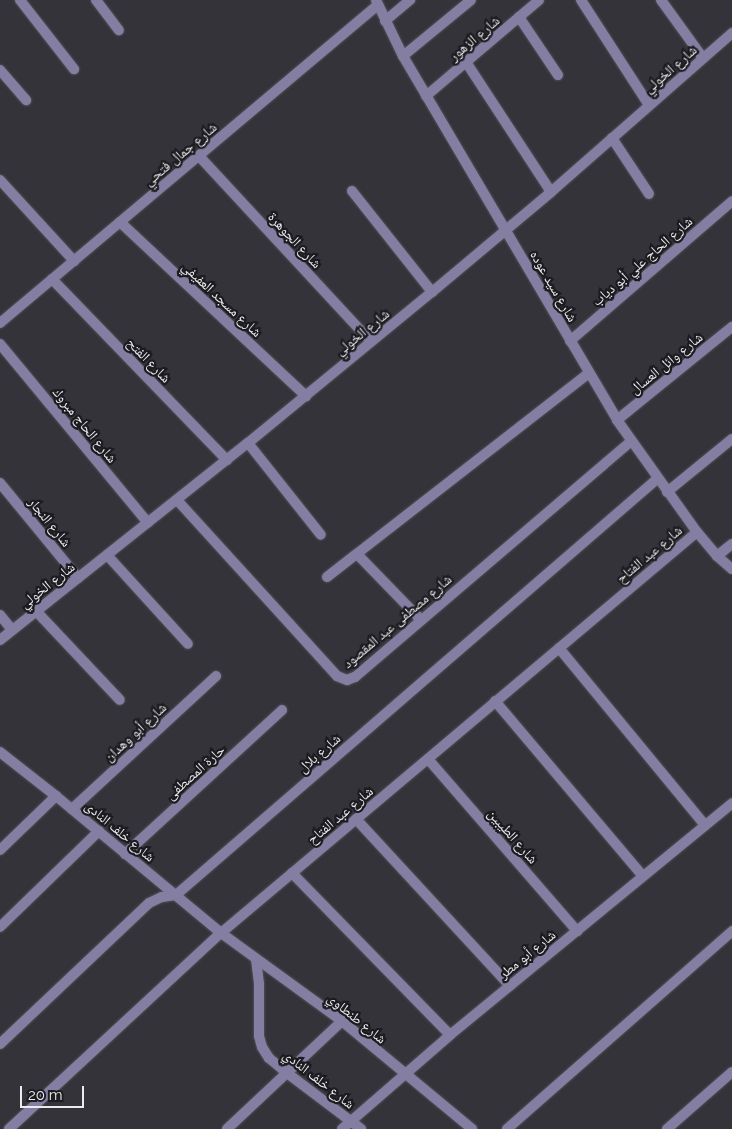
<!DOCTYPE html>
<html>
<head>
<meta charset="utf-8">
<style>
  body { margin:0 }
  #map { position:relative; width:732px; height:1129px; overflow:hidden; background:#34333a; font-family:Raleway,"Noto Naskh Arabic",sans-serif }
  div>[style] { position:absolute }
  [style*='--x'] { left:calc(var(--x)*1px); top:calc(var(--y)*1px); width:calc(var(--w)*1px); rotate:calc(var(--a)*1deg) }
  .roads { filter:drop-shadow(0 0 1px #515057) drop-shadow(0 0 1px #515057) }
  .service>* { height:10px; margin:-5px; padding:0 5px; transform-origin:5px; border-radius:5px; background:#857ea3 }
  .minor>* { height:10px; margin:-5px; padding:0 5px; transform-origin:5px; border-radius:5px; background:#857ea3 }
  span { translate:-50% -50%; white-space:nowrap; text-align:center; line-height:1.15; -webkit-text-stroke:4.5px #1c1b1f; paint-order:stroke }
  .street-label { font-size:14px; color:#ebeaef }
  .scale { position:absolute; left:20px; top:1086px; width:64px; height:22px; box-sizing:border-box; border:2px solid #ebeaef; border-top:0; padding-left:6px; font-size:15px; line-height:18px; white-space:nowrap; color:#ebeaef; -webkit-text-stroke:4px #1c1b1f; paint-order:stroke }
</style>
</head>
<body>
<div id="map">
  <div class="roads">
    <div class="service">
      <i style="--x:352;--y:191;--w:129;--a:51.6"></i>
    </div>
    <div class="minor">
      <i style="--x:20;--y:0;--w:88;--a:52"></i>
      <i style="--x:96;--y:0;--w:38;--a:53"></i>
      <i style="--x:376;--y:0;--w:62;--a:64.3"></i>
      <i style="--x:403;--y:56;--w:422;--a:59.5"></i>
      <i style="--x:617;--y:420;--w:138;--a:54.5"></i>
      <i style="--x:697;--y:532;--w:31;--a:50"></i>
      <i style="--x:717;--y:556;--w:20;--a:41"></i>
      <i style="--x:581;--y:0;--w:125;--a:57.1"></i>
      <i style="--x:661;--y:0;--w:72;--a:54.1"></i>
      <i style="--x:519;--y:17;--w:70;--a:56.1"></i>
      <i style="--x:385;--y:21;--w:33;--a:-40"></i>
      <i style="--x:403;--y:56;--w:88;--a:-39.5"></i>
      <i style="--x:466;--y:62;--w:155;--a:56.8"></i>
      <i style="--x:0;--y:70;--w:40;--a:49"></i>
      <i style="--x:426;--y:96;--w:148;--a:-40.3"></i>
      <i style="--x:612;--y:138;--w:67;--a:56.5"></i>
      <i style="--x:199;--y:156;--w:253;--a:47.2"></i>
      <i style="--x:0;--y:180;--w:110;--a:47.6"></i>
      <i style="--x:120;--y:222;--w:255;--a:43.1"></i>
      <i style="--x:52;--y:279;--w:252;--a:46"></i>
      <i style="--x:0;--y:323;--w:494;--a:-40.1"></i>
      <i style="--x:570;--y:341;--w:214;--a:-40.8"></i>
      <i style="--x:0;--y:344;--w:232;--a:50.4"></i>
      <i style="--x:617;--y:420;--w:148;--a:-39"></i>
      <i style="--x:248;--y:443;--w:117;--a:51.6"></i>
      <i style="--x:0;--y:483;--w:123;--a:50.6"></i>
      <i style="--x:667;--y:492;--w:84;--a:-39.2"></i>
      <i style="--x:177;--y:500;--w:238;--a:47.7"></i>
      <i style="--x:337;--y:676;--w:11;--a:22"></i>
      <i style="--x:347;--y:680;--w:9;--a:-21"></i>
      <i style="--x:355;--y:677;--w:363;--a:-40.5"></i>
      <i style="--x:357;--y:554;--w:92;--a:45.9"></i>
      <i style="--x:107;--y:555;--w:120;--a:47.7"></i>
      <i style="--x:717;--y:556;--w:19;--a:-39"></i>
      <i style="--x:327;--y:577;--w:332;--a:-37.9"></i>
      <i style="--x:36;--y:611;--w:122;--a:46.7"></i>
      <i style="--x:0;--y:615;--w:19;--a:51"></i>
      <i style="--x:0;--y:640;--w:317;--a:-38.5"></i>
      <i style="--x:248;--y:443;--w:238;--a:-39.4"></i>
      <i style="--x:432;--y:292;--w:155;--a:-40"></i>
      <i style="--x:551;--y:192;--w:241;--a:-41.3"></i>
      <i style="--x:559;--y:648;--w:229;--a:50.5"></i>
      <i style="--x:495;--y:701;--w:229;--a:49.8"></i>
      <i style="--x:0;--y:752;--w:71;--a:38.2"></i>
      <i style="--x:56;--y:796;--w:214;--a:39.7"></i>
      <i style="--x:221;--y:933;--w:150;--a:36"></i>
      <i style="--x:342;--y:1021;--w:169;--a:39.7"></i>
      <i style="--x:428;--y:759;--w:228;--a:49.1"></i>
      <i style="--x:72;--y:809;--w:196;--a:-42.7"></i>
      <i style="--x:356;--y:819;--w:227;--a:47.3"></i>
      <i style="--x:0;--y:850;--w:78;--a:-44"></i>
      <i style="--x:125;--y:854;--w:213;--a:-42.5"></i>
      <i style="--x:292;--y:873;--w:226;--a:45.7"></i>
      <i style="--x:0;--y:927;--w:138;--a:-44.1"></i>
      <i style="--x:256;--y:959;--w:25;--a:83"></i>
      <i style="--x:259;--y:984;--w:52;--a:90"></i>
      <i style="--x:259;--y:1036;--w:11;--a:75"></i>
      <i style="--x:262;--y:1047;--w:13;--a:58"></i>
      <i style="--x:269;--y:1058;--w:23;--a:40"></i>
      <i style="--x:287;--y:1073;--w:93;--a:37.1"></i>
      <i style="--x:0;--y:1044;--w:205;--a:-43.4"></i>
      <i style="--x:149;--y:903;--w:14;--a:-25"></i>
      <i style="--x:162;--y:897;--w:14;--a:-8"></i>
      <i style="--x:176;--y:895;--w:636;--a:-40.86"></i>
      <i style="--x:9;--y:1129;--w:289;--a:-42.8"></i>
      <i style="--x:221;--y:933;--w:622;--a:-40.11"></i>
      <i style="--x:227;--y:1129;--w:158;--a:-43.2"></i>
      <i style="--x:342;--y:1129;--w:143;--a:-41"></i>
      <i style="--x:450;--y:1035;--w:365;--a:-39.4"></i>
      <i style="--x:507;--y:1129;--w:300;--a:-41.3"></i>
      <i style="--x:667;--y:1129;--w:86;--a:-41.2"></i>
    </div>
  </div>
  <div class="street-label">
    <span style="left:474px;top:38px;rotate:-40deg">شارع الزهور</span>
    <span style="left:670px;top:69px;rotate:-41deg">شارع الخولي</span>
    <span style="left:180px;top:154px;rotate:-40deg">شارع جمال فتحي</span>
    <span style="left:295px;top:240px;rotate:47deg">شارع الجوهرة</span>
    <span style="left:642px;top:261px;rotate:-41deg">شارع الحاج علي أبو دياب</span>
    <span style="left:554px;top:286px;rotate:60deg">شارع سيد عوده</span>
    <span style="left:222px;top:299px;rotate:43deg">شارع مسجد العفيفي</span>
    <span style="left:362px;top:332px;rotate:-39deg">شارع الخولي</span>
    <span style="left:149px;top:360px;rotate:46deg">شارع الفتح</span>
    <span style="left:666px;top:363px;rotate:-39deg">شارع وائل العسال</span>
    <span style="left:85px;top:425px;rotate:51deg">شارع الحاج مبروك</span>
    <span style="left:50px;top:522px;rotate:51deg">شارع النجار</span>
    <span style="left:649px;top:554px;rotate:-40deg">شارع عبد الفتاح</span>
    <span style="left:47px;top:585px;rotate:-38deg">شارع الخولي</span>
    <span style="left:397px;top:621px;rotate:-40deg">شارع مصطفى عبد المقصود</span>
    <span style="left:135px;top:732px;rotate:-43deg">شارع أبو وهدان</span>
    <span style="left:319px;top:753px;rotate:-41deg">شارع بلال</span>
    <span style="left:195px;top:772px;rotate:-42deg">حارة المصطفى</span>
    <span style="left:340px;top:815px;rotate:-40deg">شارع عبد الفتاح</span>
    <span style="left:120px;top:831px;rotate:40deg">شارع خلف النادى</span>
    <span style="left:513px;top:836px;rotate:49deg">شارع الطيبين</span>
    <span style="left:527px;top:954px;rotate:-39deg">شارع أبو مطر</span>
    <span style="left:357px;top:1018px;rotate:39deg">شارع طنطاوي</span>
    <span style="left:319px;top:1079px;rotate:38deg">شارع خلف النادي</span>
  </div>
  <div class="scale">20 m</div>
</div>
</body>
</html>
